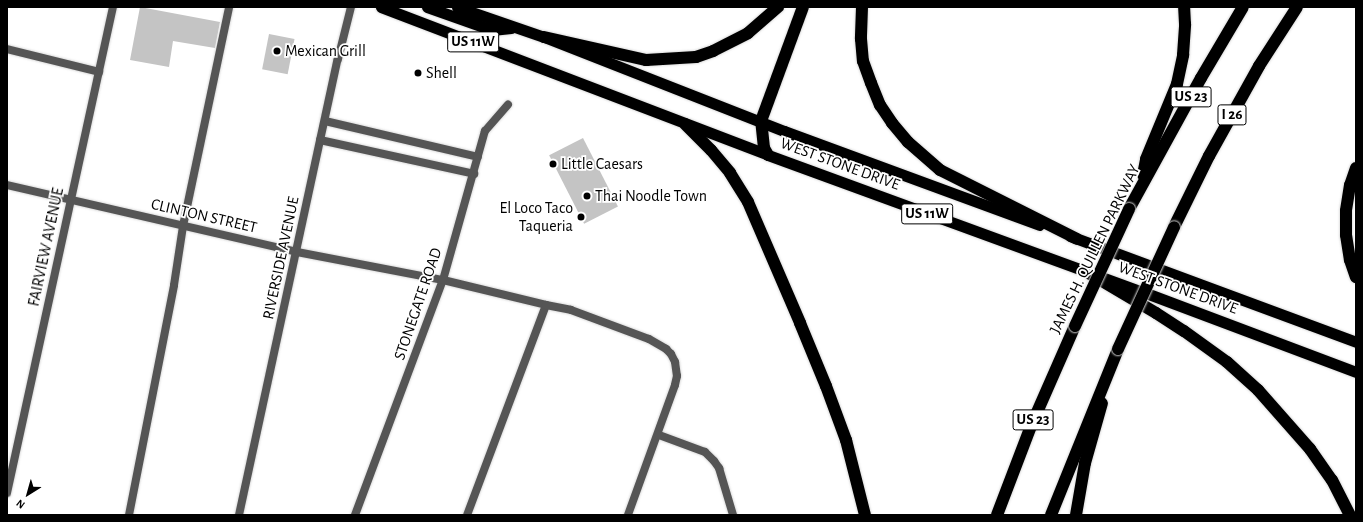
<!DOCTYPE html>
<html>
<head>
<meta charset="utf-8">
<style>
  body { margin:0 }
  #map { position:relative; width:1363px; height:522px; overflow:hidden; background:#fff; font-family:"Alegreya Sans",sans-serif }
  div>[style] { position:absolute }
  [style*='--x'] { left:calc(var(--x)*1px); top:calc(var(--y)*1px); width:calc(var(--w)*1px); rotate:calc(var(--a)*1deg) }
  .building>* { inset:0; background:#c4c4c4; transform-origin:0 0 }
  .roads { filter:drop-shadow(0 0 1px #dbdbdb) drop-shadow(0 0 1px #dbdbdb) }
  .service>* { height:8px; margin:-4px; padding:0 4px; transform-origin:4px; border-radius:4px; background:#555 }
  .minor>* { height:8px; margin:-4px; padding:0 4px; transform-origin:4px; border-radius:4px; background:#555 }
  .tertiary>* { height:8px; margin:-4px; padding:0 4px; transform-origin:4px; border-radius:4px; background:#555 }
  .trunk>* { height:11px; margin:-5.5px; padding:0 5.5px; transform-origin:5.5px; border-radius:5.5px; background:#000 }
  .motorway>* { height:12px; margin:-6px; padding:0 6px; transform-origin:6px; border-radius:6px; background:#000 }
  .bridges { filter:drop-shadow(0 0 1px #dbdbdb) drop-shadow(0 0 1px #dbdbdb) }
  .motorway-bridge>* { height:12px; margin:-6px; padding:0 6px; transform-origin:6px; border-radius:6px; background:#000 }
  .dots>* { width:11px; height:11px; translate:-50% -50%; box-sizing:border-box; border:2px solid #fff; border-radius:50% }
  span { translate:-50% -50%; white-space:nowrap; text-align:center; line-height:1.15; -webkit-text-stroke:3.5px #fff; paint-order:stroke }
  .shield-label span { padding:1px 3px; background:#fff; border:1px solid; border-radius:3px; -webkit-text-stroke-width:0 }
  .shield-label { font-size:15px; color:#000; font-weight:700 }
  .poi-label { font-size:16px; color:#000 }
  .left { translate:0 -50%; text-align:left }
  .right { translate:-100% -50%; text-align:right }
  .street-label { font-size:16px; color:#000 }
  .frame { position:absolute; inset:0; border:8px solid #000; pointer-events:none }
  .north { position:absolute; left:8px; top:474px; width:40px; height:40px; -webkit-text-stroke:3px #fff; paint-order:stroke; rotate:217deg; font-size:11px; font-weight:700; line-height:16px; text-align:center; color:#000 }
  .north::after { content:''; display:block; margin:auto; width:14px; height:18px; background:#000; clip-path:polygon(50% 0,100% 100%,50% 72%,0 100%) }
</style>
</head>
<body>
<div id="map">
  <div class="building">
    <i style="clip-path:polygon(140px 7px,220px 22px,215px 48px,173px 41px,169px 67px,130px 60px)"></i>
    <i style="left:269px;top:34px;width:26px;height:36px;rotate:11deg"></i>
    <i style="left:583px;top:138px;width:77px;height:38px;rotate:63deg"></i>
  </div>
  <div class="roads">
    <div class="service">
      <i style="--x:7;--y:49;--w:95;--a:14"></i>
      <i style="--x:129;--y:515;--w:234;--a:-78.9"></i>
      <i style="--x:174;--y:285;--w:60;--a:-81.3"></i>
      <i style="--x:183;--y:226;--w:224;--a:-78.1"></i>
    </div>
    <div class="minor">
      <i style="--x:325;--y:121;--w:157;--a:13.2"></i>
      <i style="--x:320;--y:140;--w:158;--a:12.4"></i>
      <i style="--x:7;--y:185;--w:298;--a:13"></i>
      <i style="--x:297;--y:252;--w:149;--a:10.9"></i>
      <i style="--x:443;--y:280;--w:106;--a:13.6"></i>
      <i style="--x:546;--y:305;--w:224;--a:110.6"></i>
      <i style="--x:546;--y:305;--w:25;--a:11"></i>
      <i style="--x:571;--y:310;--w:83;--a:20.4"></i>
      <i style="--x:649;--y:339;--w:20;--a:30"></i>
      <i style="--x:666;--y:349;--w:7;--a:45"></i>
      <i style="--x:671;--y:354;--w:9;--a:63"></i>
      <i style="--x:675;--y:362;--w:14;--a:82"></i>
      <i style="--x:677;--y:376;--w:9;--a:103"></i>
      <i style="--x:675;--y:385;--w:138;--a:109.9"></i>
      <i style="--x:659;--y:435;--w:49;--a:20.3"></i>
      <i style="--x:705;--y:452;--w:13;--a:45"></i>
      <i style="--x:714;--y:461;--w:9;--a:54"></i>
      <i style="--x:719;--y:468;--w:49;--a:73.4"></i>
      <i style="--x:239;--y:515;--w:467;--a:-77.8"></i>
      <i style="--x:338;--y:59;--w:54;--a:-76"></i>
      <i style="--x:355;--y:515;--w:251;--a:-69.5"></i>
      <i style="--x:443;--y:280;--w:155;--a:-74.3"></i>
      <i style="--x:485;--y:131;--w:35;--a:-49"></i>
    </div>
    <div class="tertiary">
      <i style="--x:7;--y:493;--w:497;--a:-77.7"></i>
    </div>
    <div class="trunk">
      <i style="--x:381;--y:7;--w:414;--a:20.9"></i>
      <i style="--x:768;--y:155;--w:402;--a:20.1"></i>
      <i style="--x:1146;--y:293;--w:224;--a:20.6"></i>
      <i style="--x:427;--y:7;--w:69;--a:19.5"></i>
      <i style="--x:492;--y:30;--w:19;--a:-6"></i>
      <i style="--x:457;--y:7;--w:92;--a:19"></i>
      <i style="--x:544;--y:37;--w:258;--a:21.4"></i>
      <i style="--x:784;--y:131;--w:272;--a:20.2"></i>
      <i style="--x:1070;--y:236;--w:305;--a:20.3"></i>
    </div>
    <div class="motorway">
      <i style="--x:862;--y:7;--w:32;--a:92"></i>
      <i style="--x:861;--y:39;--w:22;--a:85"></i>
      <i style="--x:863;--y:61;--w:23;--a:70"></i>
      <i style="--x:871;--y:83;--w:24;--a:68"></i>
      <i style="--x:880;--y:105;--w:22;--a:56"></i>
      <i style="--x:892;--y:123;--w:25;--a:50"></i>
      <i style="--x:908;--y:142;--w:43;--a:41.2"></i>
      <i style="--x:940;--y:170;--w:153;--a:26.7"></i>
      <i style="--x:544;--y:37;--w:105;--a:12.7"></i>
      <i style="--x:646;--y:60;--w:50;--a:-3.4"></i>
      <i style="--x:696;--y:57;--w:18;--a:-19"></i>
      <i style="--x:713;--y:51;--w:39;--a:-27"></i>
      <i style="--x:748;--y:33;--w:40;--a:-41"></i>
      <i style="--x:685;--y:124;--w:37;--a:45"></i>
      <i style="--x:711;--y:150;--w:30;--a:50"></i>
      <i style="--x:730;--y:173;--w:34;--a:58"></i>
      <i style="--x:748;--y:202;--w:132;--a:66.7"></i>
      <i style="--x:800;--y:323;--w:68;--a:67.6"></i>
      <i style="--x:826;--y:386;--w:58;--a:69.7"></i>
      <i style="--x:846;--y:440;--w:77;--a:75.8"></i>
      <i style="--x:768;--y:155;--w:8;--a:-120"></i>
      <i style="--x:764;--y:148;--w:27;--a:-96"></i>
      <i style="--x:761;--y:121;--w:121;--a:-69.8"></i>
      <i style="--x:1356;--y:168;--w:18;--a:109"></i>
      <i style="--x:1350;--y:185;--w:26;--a:99"></i>
      <i style="--x:1346;--y:211;--w:24;--a:90"></i>
      <i style="--x:1346;--y:235;--w:25;--a:81"></i>
      <i style="--x:1350;--y:260;--w:18;--a:71"></i>
      <i style="--x:1143;--y:175;--w:16;--a:-79"></i>
      <i style="--x:1146;--y:159;--w:81;--a:-67.5"></i>
      <i style="--x:1177;--y:84;--w:30;--a:-78"></i>
      <i style="--x:1183;--y:55;--w:31;--a:-86"></i>
      <i style="--x:1185;--y:24;--w:17;--a:-93"></i>
      <i style="--x:1129;--y:209;--w:149;--a:-61.2"></i>
      <i style="--x:1201;--y:78;--w:82;--a:-59.4"></i>
      <i style="--x:1174;--y:227;--w:79;--a:-63.8"></i>
      <i style="--x:1209;--y:156;--w:103;--a:-60.9"></i>
      <i style="--x:1259;--y:66;--w:70;--a:-57.2"></i>
      <i style="--x:1087;--y:272;--w:80;--a:30.7"></i>
      <i style="--x:1156;--y:313;--w:33;--a:33"></i>
      <i style="--x:1184;--y:331;--w:53;--a:35.8"></i>
      <i style="--x:1227;--y:362;--w:42;--a:42.1"></i>
      <i style="--x:1258;--y:390;--w:79;--a:48.6"></i>
      <i style="--x:1310;--y:449;--w:38;--a:55"></i>
      <i style="--x:1332;--y:480;--w:39;--a:63"></i>
      <i style="--x:997;--y:515;--w:95;--a:-69.1"></i>
      <i style="--x:1031;--y:426;--w:109;--a:-66.3"></i>
      <i style="--x:1051;--y:515;--w:179;--a:-68"></i>
      <i style="--x:1076;--y:515;--w:53;--a:-80.2"></i>
      <i style="--x:1085;--y:463;--w:62;--a:-74.2"></i>
    </div>
  </div>
  <div class="bridges">
    <div class="motorway-bridge">
      <i style="--x:1075;--y:326;--w:129;--a:-65.2"></i>
      <i style="--x:1118;--y:349;--w:134;--a:-65.3"></i>
    </div>
  </div>
  <div class="dots">
    <i style="left:277px;top:51px;background:#000"></i>
    <i style="left:418px;top:73px;background:#000"></i>
    <i style="left:553px;top:164px;background:#000"></i>
    <i style="left:587px;top:196px;background:#000"></i>
    <i style="left:581px;top:217px;background:#000"></i>
  </div>
  <div class="shield-label">
    <span style="left:473px;top:42px">US 11W</span>
    <span style="left:1191px;top:97px">US 23</span>
    <span style="left:1232px;top:115px">I 26</span>
    <span style="left:927px;top:214px">US 11W</span>
    <span style="left:1033px;top:420px">US 23</span>
  </div>
  <div class="poi-label">
    <span class="left" style="left:285px;top:51px">Mexican Grill</span>
    <span class="left" style="left:426px;top:73px">Shell</span>
    <span class="left" style="left:561px;top:164px">Little Caesars</span>
    <span class="left" style="left:595px;top:196px">Thai Noodle Town</span>
    <span class="right" style="left:573px;top:217px">El Loco Taco<br>Taqueria</span>
  </div>
  <div class="street-label">
    <span style="left:840px;top:164px;rotate:20deg">WEST STONE DRIVE</span>
    <span style="left:204px;top:216px;rotate:13deg">CLINTON STREET</span>
    <span style="left:46px;top:247px;rotate:-78deg">FAIRVIEW AVENUE</span>
    <span style="left:1095px;top:249px;rotate:-64deg">JAMES H. QUILLEN PARKWAY</span>
    <span style="left:281px;top:258px;rotate:-78deg">RIVERSIDE AVENUE</span>
    <span style="left:1178px;top:288px;rotate:20deg">WEST STONE DRIVE</span>
    <span style="left:418px;top:304px;rotate:-71deg">STONEGATE ROAD</span>
  </div>
  <div class="frame"></div>
  <div class="north">N</div>
</div>
</body>
</html>
